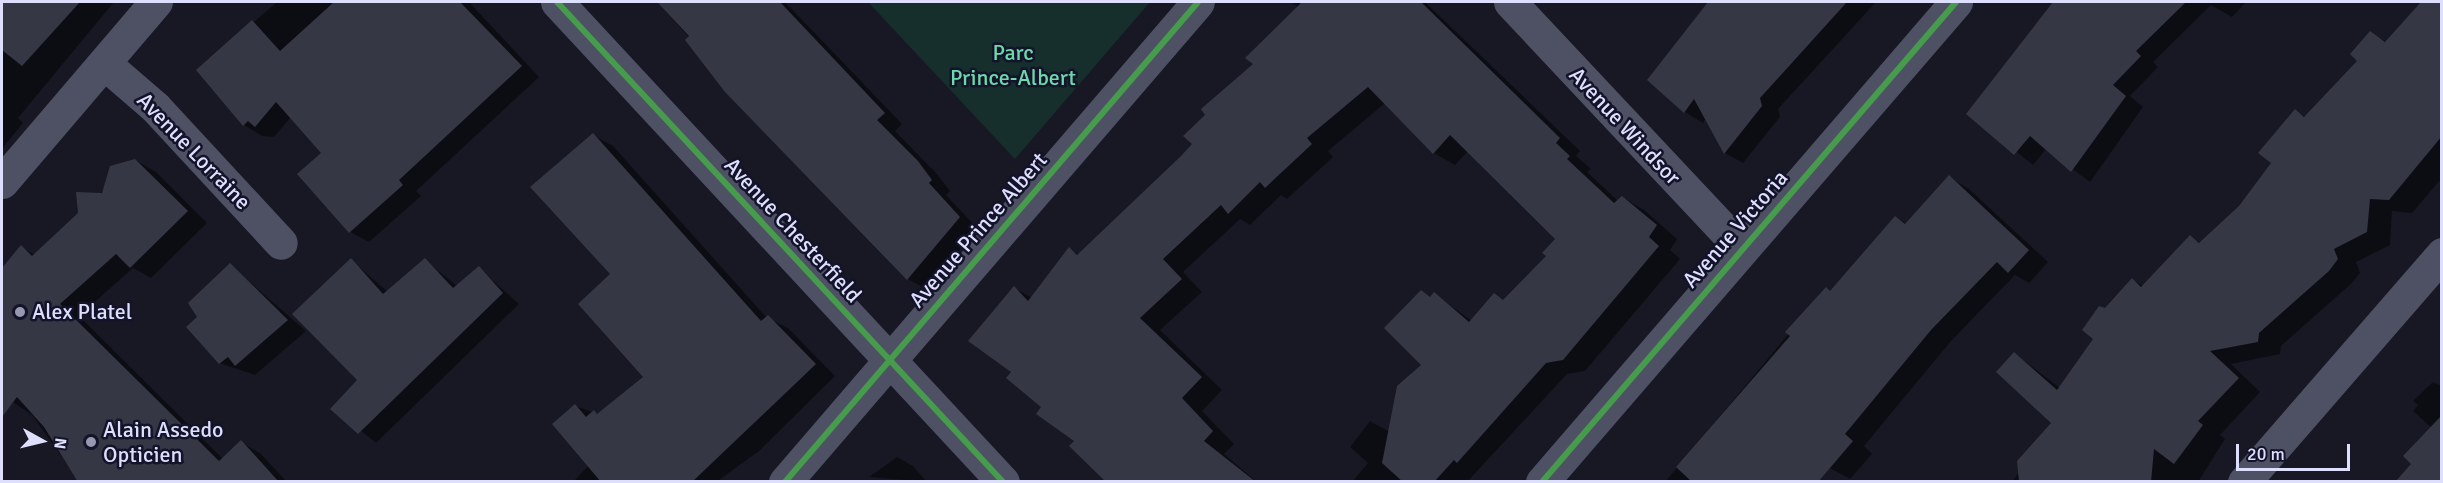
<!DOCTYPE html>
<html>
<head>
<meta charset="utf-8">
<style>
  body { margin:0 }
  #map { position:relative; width:2443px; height:483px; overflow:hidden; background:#181824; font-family:Signika,sans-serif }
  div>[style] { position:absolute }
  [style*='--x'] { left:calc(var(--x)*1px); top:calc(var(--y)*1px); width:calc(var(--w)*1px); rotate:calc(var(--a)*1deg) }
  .green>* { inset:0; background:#162f2c }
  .shadow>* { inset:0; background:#0007 }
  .building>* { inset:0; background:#363745 }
  .minor>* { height:33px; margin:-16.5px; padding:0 16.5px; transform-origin:16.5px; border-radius:16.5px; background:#4e5064 }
  .tertiary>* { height:33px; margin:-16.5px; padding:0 16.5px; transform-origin:16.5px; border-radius:16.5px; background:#4e5064 }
  .cycleway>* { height:6px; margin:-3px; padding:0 3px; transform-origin:3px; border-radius:3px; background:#469c4c }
  .dots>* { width:16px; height:16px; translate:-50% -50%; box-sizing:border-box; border:3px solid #131329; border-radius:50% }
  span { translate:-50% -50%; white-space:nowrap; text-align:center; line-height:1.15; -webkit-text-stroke:5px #131329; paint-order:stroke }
  .park-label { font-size:22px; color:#6dd9ab }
  .street-label { font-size:22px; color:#dddffd }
  .poi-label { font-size:22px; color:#dddffd }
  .left { translate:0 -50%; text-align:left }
  .frame { position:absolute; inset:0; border:3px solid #dddffd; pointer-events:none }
  .north { position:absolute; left:12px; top:411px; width:60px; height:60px; -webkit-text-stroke:4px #131329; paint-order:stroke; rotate:98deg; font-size:16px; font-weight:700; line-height:24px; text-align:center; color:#dddffd }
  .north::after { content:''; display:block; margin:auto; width:21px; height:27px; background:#dddffd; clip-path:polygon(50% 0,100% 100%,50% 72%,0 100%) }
  .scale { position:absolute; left:2236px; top:444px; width:114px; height:27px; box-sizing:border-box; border:3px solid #dddffd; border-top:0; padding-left:8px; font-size:18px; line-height:21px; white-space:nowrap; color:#dddffd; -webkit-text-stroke:4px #131329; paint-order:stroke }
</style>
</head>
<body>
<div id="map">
  <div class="green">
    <i style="clip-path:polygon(868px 2px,1150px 2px,1015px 159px)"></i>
  </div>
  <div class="shadow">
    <i style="clip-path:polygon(2px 2px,114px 2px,18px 118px,23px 123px,2px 149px)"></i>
    <i style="clip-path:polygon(277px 2px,469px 2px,539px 77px,416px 191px,421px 196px,369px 242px,350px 232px,299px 175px,323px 153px,291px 117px,274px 137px,262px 136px,244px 125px,198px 70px)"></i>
    <i style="clip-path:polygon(657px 2px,785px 2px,902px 124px,895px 131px,937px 174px,950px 191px,946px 195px,978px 229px,926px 289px,908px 279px)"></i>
    <i style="clip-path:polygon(1291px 2px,1425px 2px,1580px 151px,1576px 156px,1591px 169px,1587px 172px,1618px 201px,1622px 197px,1644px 210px,1677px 239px,1670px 250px,1680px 259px,1585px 371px,1567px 374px,1467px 482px,1352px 482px,1368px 463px,1350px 447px,1370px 421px,1390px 432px,1423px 365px,1434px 294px,1472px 321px,1504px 301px,1548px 256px,1557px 239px,1468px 151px,1455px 165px,1434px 153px,1385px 103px,1328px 151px,1333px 157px,1287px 199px,1281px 195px,1250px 225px,1240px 219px,1183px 272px,1202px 292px,1160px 330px,1222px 390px,1202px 411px,1234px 444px,1224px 454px,1257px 482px,1109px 482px,1013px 371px,1014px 288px,1032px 298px,1069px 249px,1080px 255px,1194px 144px,1298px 7px)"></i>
    <i style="clip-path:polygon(1711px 2px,1876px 2px,1778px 109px,1780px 117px,1743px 163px,1725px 153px,1706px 118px,1703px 123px,1685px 112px,1649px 79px)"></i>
    <i style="clip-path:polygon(2054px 2px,2246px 2px,2232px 17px,2211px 5px,2153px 62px,2158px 67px,2130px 96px,2143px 107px,2090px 182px,2046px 149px,2033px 165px,1968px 113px)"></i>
    <i style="clip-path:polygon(2423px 2px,2442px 2px,2442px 178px,2412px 213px,2392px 211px,2390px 245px,2356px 262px,2360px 273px,2352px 283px,2281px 346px,2280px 354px,2231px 364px,2260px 392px,2220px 435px,2225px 439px,2198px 482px,2012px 482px,2054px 423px,2015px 354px,2060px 388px,2095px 338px,2106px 309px,2133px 280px,2143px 286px,2190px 236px,2201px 243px,2240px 207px,2273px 163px,2296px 111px,2306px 117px,2359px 61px,2370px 33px,2387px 42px)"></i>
    <i style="clip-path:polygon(593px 135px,613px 146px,767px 318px,788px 328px,835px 376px,759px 451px,716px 482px,573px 482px,589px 465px,575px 406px,599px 414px,645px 377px,612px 274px)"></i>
    <i style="clip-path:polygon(135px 160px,156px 172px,207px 223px,151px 278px,133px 268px,79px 316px,223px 459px,241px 442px,261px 454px,287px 482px,80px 482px,32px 415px,2px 395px,2px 270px,21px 247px,35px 255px)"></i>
    <i style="clip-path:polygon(1949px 177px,1969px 189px,2048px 262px,2029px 283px,2015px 275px,1951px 341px,1864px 446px,1872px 454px,1850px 479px,1828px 467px,1816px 482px,1665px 482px,1826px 289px,1832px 292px,1896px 217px,1907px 224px)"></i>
    <i style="clip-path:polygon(351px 260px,388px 292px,425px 260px,457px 286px,479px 268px,519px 304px,376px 443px,333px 408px,359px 380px)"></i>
    <i style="clip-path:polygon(230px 265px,306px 331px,255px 375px,219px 363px)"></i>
    <i style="clip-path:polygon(2433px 382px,2442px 386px,2442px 482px,2432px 428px,2413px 411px,2418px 405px,2413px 401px)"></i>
    <i style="clip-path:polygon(897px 457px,913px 466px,927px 482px,869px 477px)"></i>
  </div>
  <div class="building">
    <i style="clip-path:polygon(2px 2px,80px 2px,22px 66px,2px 50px)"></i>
    <i style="clip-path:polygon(334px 2px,460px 2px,522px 66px,399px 180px,403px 185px,349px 233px,297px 174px,321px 153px,276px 102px,255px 127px,248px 121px,243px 126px,196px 70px,252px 20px,280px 51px)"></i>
    <i style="clip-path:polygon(657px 2px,780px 2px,885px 113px,877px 120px,918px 161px,932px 180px,929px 183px,960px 217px,907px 280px,725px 92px,685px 40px,689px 36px)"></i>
    <i style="clip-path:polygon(1302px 2px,1421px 2px,1560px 138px,1556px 143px,1570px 156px,1567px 159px,1614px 203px,1622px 196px,1657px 225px,1649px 237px,1659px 246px,1563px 360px,1546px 363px,1457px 463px,1454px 460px,1434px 482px,1403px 482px,1382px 463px,1397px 386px,1421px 365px,1384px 328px,1421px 290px,1430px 297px,1434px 292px,1469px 322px,1494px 293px,1503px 300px,1546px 256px,1542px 253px,1555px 239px,1450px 135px,1433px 154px,1368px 87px,1307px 138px,1312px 144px,1265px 188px,1260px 182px,1228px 214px,1221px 205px,1163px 259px,1182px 279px,1140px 318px,1202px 377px,1182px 398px,1213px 431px,1204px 441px,1256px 482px,1106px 482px,1069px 446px,1074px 441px,1036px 414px,1041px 407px,1006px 378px,1011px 372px,968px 341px,1014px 286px,1028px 301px,1069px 247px,1077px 255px,1181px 156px,1192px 144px,1183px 136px,1205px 115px,1201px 109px,1253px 64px,1245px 58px)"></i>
    <i style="clip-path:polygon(1708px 2px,1847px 2px,1760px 98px,1762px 106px,1724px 154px,1694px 99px,1684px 113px,1647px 80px)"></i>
    <i style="clip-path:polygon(2053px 2px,2186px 2px,2136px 51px,2141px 56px,2113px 85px,2126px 96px,2071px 172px,2030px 136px,2014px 155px,1966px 114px)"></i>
    <i style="clip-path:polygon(2421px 2px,2442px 2px,2442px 136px,2389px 200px,2370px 199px,2367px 232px,2334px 249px,2338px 259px,2329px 271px,2259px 333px,2258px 342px,2210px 351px,2239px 378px,2198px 421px,2203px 425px,2174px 464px,2154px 449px,2151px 482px,2019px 482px,2017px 461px,2051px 423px,1996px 372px,2014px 352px,2057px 390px,2093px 339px,2082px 330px,2099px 306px,2105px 308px,2132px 278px,2141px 287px,2190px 235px,2199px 243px,2239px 206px,2271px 163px,2258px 153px,2295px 109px,2304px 117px,2357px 61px,2350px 54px,2370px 31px,2385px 42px)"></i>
    <i style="clip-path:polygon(593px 133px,761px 321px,768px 315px,816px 364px,692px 482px,601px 482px,552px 424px,575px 404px,586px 417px,594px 410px,597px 414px,643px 377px,578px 304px,610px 274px,530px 187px)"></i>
    <i style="clip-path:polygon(135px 159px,188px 211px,130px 268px,116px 254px,60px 304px,219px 461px,241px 440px,279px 482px,78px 482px,44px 427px,17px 397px,2px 417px,2px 268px,21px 245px,32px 256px,78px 213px,76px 192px,102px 193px,110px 166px)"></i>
    <i style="clip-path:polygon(1949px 175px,2029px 250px,2008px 273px,1997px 262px,1931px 330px,1845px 434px,1853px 441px,1818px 482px,1692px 482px,1676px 467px,1790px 336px,1785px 332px,1826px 287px,1830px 291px,1895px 216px,1905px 224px)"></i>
    <i style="clip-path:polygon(351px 258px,383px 294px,425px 258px,453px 288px,479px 266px,503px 293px,358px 434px,330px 409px,357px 380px,292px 314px)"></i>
    <i style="clip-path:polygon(230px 263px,288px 320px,235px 366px,228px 357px,219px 364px,186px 327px,197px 317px,188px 303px)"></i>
    <i style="clip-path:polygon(2442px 415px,2442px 482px,2395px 482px,2411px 464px,2403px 456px)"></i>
  </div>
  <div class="minor">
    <i style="--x:557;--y:2;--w:655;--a:47.1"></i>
    <i style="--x:1510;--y:2;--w:339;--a:46.8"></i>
    <i style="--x:104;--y:63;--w:67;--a:40.8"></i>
    <i style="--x:155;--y:107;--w:185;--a:47.2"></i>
    <i style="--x:2;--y:182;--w:237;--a:-49.5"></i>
    <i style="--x:785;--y:482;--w:633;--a:-49.29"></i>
    <i style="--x:2244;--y:482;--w:302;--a:-49"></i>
  </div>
  <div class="tertiary">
    <i style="--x:1542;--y:482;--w:634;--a:-49.22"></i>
  </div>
  <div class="cycleway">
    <i style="--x:557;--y:2;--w:655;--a:47.1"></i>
    <i style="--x:785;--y:482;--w:633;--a:-49.29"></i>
    <i style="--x:1542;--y:482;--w:634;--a:-49.22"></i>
  </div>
  <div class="dots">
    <i style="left:20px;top:312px;background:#9899b1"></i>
    <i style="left:91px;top:442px;background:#9899b1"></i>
  </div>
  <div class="park-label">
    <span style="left:1013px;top:65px">Parc<br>Prince-Albert</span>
  </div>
  <div class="street-label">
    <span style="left:1625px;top:126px;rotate:47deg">Avenue Windsor</span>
    <span style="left:194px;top:151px;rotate:46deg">Avenue Lorraine</span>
    <span style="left:1735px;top:229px;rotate:-49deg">Avenue Victoria</span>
    <span style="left:793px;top:230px;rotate:47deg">Avenue Chesterfield</span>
    <span style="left:978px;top:230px;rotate:-49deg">Avenue Prince Albert</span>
  </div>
  <div class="poi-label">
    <span class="left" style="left:32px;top:312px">Alex Platel</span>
    <span class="left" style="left:103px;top:442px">Alain Assedo<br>Opticien</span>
  </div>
  <div class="frame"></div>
  <div class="north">N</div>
  <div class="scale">20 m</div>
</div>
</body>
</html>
